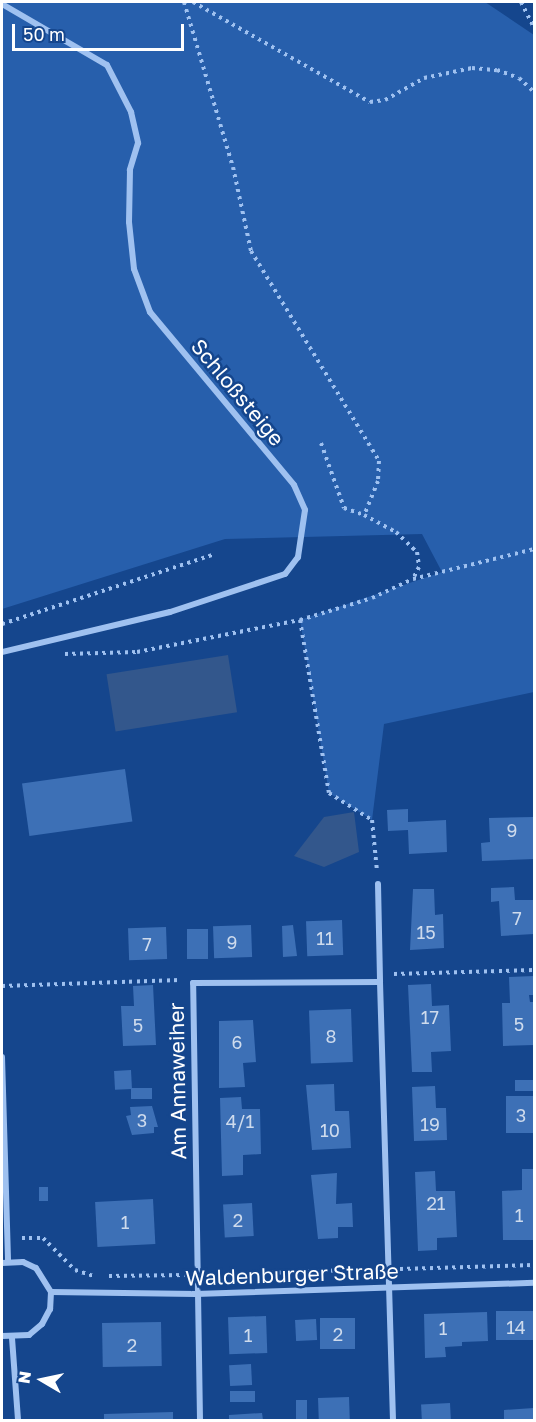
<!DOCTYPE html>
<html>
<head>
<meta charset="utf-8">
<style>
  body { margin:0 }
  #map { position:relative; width:536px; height:1422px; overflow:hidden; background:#15468d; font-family:"Golos Text",sans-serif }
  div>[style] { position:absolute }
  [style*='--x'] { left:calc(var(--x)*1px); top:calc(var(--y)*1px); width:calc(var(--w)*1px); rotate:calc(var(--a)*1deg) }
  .green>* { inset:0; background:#275fac }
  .water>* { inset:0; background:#33578c; transform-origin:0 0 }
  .building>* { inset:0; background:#3d70b6; transform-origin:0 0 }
  .path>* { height:4px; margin-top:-2px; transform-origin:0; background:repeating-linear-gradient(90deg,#9fc1f0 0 3px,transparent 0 7.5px) }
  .street>* { height:6px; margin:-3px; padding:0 3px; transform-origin:3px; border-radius:3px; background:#9fc1f0 }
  span { translate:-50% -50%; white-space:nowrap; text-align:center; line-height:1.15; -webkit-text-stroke:5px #15468d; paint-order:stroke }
  .number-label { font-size:18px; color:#cedbed }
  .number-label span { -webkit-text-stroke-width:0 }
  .street-label { font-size:21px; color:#fff }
  .frame { position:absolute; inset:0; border:3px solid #fff; pointer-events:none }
  .north { position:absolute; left:12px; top:1350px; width:60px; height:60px; -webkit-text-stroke:4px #15468d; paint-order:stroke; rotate:279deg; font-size:16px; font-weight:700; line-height:24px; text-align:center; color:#fff }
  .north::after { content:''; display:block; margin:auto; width:21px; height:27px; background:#fff; clip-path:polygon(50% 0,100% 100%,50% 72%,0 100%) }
  .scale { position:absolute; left:12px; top:24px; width:172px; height:27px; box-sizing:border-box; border:3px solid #fff; border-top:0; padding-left:8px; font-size:18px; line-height:21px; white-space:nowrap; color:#fff; -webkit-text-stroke:4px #15468d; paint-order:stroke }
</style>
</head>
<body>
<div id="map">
  <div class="green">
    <i style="clip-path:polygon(2px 2px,485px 2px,534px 35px,534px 692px,384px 724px,372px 820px,329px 793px,300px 620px,442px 572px,422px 534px,225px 539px,2px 609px)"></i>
  </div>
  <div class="water">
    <i style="left:228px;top:655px;width:58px;height:123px;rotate:81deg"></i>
    <i style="clip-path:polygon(354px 812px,359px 852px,324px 867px,294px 856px,324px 817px)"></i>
  </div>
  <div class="building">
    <i style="left:125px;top:769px;width:53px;height:104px;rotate:82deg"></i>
    <i style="clip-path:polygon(408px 809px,408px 822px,446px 820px,447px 852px,409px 854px,408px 830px,388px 831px,387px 810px)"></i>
    <i style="clip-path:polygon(534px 817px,534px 859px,482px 861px,481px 843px,490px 842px,489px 818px)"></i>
    <i style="clip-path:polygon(514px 887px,515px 900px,534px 900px,534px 934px,501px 936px,499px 901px,491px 902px,491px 888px)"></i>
    <i style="clip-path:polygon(413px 889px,434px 889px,435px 915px,443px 914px,444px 948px,410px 950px)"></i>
    <i style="left:342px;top:920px;width:35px;height:36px;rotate:88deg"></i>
    <i style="left:251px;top:925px;width:32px;height:38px;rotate:88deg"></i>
    <i style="clip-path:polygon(293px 925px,297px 956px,283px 957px,282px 926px)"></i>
    <i style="left:166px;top:927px;width:32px;height:38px;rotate:88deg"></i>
    <i style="left:187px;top:929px;width:21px;height:30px"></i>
    <i style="clip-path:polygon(534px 976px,534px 995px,529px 995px,530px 1002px,534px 1002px,534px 1045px,503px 1046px,502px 1003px,510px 1003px,509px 977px)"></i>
    <i style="clip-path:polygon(431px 984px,432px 1006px,449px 1005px,451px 1051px,431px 1052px,432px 1072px,412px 1072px,408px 985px)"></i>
    <i style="clip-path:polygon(153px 985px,156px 1045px,123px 1046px,121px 1006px,134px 1006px,133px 986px)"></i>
    <i style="left:351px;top:1009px;width:53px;height:42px;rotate:88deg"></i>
    <i style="clip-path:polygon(253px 1020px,256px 1062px,243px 1063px,245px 1087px,219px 1088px,219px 1021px)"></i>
    <i style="left:131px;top:1070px;width:19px;height:17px;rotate:87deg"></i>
    <i style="left:515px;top:1080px;width:19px;height:11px"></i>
    <i style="clip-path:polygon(334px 1084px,335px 1111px,349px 1111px,351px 1148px,312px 1150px,306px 1085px)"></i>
    <i style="clip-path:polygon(435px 1086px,436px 1108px,446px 1108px,447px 1140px,414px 1141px,412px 1087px)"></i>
    <i style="left:152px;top:1088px;width:11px;height:21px;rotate:90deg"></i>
    <i style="left:534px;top:1096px;width:37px;height:28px;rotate:90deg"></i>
    <i style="clip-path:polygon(241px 1097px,242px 1109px,260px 1109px,261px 1154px,243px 1155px,243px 1175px,222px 1176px,220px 1098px)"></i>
    <i style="clip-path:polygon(152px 1106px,158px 1127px,154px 1127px,154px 1133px,132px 1135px,126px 1116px,131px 1115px,130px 1107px)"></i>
    <i style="clip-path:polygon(522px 1169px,534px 1169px,534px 1240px,503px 1240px,502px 1191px,522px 1190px)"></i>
    <i style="clip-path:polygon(435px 1171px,436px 1191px,455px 1191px,457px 1237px,437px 1238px,437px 1250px,418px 1251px,415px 1172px)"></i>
    <i style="clip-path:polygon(337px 1173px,336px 1204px,352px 1203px,353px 1227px,338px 1227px,338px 1238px,318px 1239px,311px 1175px)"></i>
    <i style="left:39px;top:1187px;width:9px;height:14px"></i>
    <i style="left:153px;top:1199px;width:45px;height:58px;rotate:87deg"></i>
    <i style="left:252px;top:1203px;width:33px;height:29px;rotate:87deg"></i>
    <i style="left:534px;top:1311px;width:29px;height:38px;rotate:90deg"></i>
    <i style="clip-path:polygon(487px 1312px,488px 1341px,462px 1342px,462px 1346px,445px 1347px,446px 1357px,425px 1358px,424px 1314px)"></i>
    <i style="left:266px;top:1316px;width:37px;height:38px;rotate:88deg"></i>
    <i style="left:355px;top:1318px;width:31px;height:35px;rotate:90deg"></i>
    <i style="left:316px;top:1319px;width:21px;height:21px;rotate:87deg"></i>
    <i style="left:161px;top:1322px;width:44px;height:59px;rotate:89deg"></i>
    <i style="left:251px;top:1364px;width:21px;height:22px;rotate:87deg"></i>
    <i style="left:255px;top:1391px;width:11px;height:25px;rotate:90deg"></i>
    <i style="left:349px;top:1397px;width:23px;height:31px;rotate:88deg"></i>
    <i style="left:296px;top:1400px;width:11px;height:20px"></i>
    <i style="left:450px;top:1403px;width:17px;height:29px;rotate:87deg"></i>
    <i style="clip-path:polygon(534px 1408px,534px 1420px,504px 1420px,504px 1410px)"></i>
    <i style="clip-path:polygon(173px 1412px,173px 1420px,104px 1420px,104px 1414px)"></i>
    <i style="clip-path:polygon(262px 1413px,263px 1420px,229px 1420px,229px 1415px)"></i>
  </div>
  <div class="path">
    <i style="--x:184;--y:2;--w:172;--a:73.5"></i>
    <i style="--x:233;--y:167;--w:86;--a:77.9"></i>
    <i style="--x:251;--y:251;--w:246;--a:58.6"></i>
    <i style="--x:379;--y:461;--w:20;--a:93"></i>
    <i style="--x:378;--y:481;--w:37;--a:112"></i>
    <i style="--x:364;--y:515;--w:36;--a:28"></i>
    <i style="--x:396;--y:532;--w:29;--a:44"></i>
    <i style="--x:417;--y:552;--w:15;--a:82"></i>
    <i style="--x:419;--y:567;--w:13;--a:117"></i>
    <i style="--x:193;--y:2;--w:203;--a:29.5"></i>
    <i style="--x:370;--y:102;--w:15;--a:-8"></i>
    <i style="--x:385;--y:100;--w:45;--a:-29.4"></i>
    <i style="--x:424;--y:78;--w:49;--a:-11.8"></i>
    <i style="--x:472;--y:68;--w:25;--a:5"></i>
    <i style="--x:497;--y:70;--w:23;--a:20"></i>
    <i style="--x:519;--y:78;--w:21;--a:43"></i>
    <i style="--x:521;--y:2;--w:29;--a:63"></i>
    <i style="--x:321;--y:443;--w:69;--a:70.5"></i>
    <i style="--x:344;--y:508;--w:21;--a:19"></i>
    <i style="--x:300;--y:620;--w:175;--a:80.5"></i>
    <i style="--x:329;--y:793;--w:51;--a:32.1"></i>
    <i style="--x:372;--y:820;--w:51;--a:84.4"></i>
    <i style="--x:2;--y:624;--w:224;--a:-18.2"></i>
    <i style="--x:65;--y:654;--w:72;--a:-1.6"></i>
    <i style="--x:137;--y:652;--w:166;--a:-11.1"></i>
    <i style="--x:300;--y:620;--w:75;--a:-17"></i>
    <i style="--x:372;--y:598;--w:45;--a:-24.9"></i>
    <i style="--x:413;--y:579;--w:125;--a:-13.9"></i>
    <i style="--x:394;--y:974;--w:140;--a:-1.6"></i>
    <i style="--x:2;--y:986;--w:178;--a:-1.9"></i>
    <i style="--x:22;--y:1238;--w:21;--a:0"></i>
    <i style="--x:43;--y:1238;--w:45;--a:45"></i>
    <i style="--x:75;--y:1270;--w:19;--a:18"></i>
    <i style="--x:400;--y:1269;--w:134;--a:-1.7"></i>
    <i style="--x:211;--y:1275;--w:164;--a:-2.1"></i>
    <i style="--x:109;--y:1276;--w:77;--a:-0.7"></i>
  </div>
  <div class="street">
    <i style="--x:2;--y:4;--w:121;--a:30.2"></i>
    <i style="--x:107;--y:65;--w:53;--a:62.9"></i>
    <i style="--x:131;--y:112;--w:32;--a:77"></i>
    <i style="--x:138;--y:143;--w:28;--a:107"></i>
    <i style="--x:130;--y:170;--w:52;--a:91.1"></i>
    <i style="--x:129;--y:222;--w:47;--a:83.9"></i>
    <i style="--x:134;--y:269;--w:46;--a:69.6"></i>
    <i style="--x:150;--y:312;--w:225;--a:50.2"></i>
    <i style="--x:294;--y:485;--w:27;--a:66"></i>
    <i style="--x:305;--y:510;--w:48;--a:98.5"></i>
    <i style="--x:298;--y:557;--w:21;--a:127"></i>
    <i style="--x:285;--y:574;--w:121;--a:161.7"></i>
    <i style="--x:170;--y:612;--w:173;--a:166.6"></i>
    <i style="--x:378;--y:884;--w:98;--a:88.8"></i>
    <i style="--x:2;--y:1057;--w:204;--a:88.3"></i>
    <i style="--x:2;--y:1263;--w:21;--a:-3"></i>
    <i style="--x:23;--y:1262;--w:14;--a:25"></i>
    <i style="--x:36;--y:1268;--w:28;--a:58"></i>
    <i style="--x:51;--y:1292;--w:17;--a:93"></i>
    <i style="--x:50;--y:1309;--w:17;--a:118"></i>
    <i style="--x:42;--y:1324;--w:17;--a:140"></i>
    <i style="--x:29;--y:1335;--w:27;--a:178"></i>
    <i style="--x:51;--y:1292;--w:145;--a:0.8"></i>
    <i style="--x:196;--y:1294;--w:338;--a:-1.9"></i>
    <i style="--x:12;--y:1338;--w:82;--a:85.8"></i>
    <i style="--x:200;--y:1420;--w:437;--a:-90.9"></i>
    <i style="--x:193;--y:983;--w:187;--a:-0.3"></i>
    <i style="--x:380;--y:982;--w:438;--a:88.3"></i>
  </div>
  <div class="number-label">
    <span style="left:512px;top:830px">9</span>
    <span style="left:517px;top:918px">7</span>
    <span style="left:426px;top:932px">15</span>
    <span style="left:325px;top:938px">11</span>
    <span style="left:232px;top:942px">9</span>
    <span style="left:147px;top:944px">7</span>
    <span style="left:430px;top:1017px">17</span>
    <span style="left:519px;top:1024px">5</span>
    <span style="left:138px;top:1025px">5</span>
    <span style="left:331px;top:1036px">8</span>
    <span style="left:237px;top:1042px">6</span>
    <span style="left:521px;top:1115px">3</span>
    <span style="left:142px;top:1120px">3</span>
    <span style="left:240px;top:1121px">4/1</span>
    <span style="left:430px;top:1124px">19</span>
    <span style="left:330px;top:1130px">10</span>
    <span style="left:436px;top:1203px">21</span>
    <span style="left:519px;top:1215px">1</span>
    <span style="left:238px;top:1220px">2</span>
    <span style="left:125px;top:1222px">1</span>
    <span style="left:516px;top:1327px">14</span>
    <span style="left:443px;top:1328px">1</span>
    <span style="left:338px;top:1334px">2</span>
    <span style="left:248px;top:1335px">1</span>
    <span style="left:132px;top:1345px">2</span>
  </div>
  <div class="street-label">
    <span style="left:238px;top:392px;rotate:50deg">Schloßsteige</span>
    <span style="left:177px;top:1081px;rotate:-91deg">Am Annaweiher</span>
    <span style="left:292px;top:1274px;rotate:-2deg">Waldenburger Straße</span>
  </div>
  <div class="frame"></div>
  <div class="north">N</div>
  <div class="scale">50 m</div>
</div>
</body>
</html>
